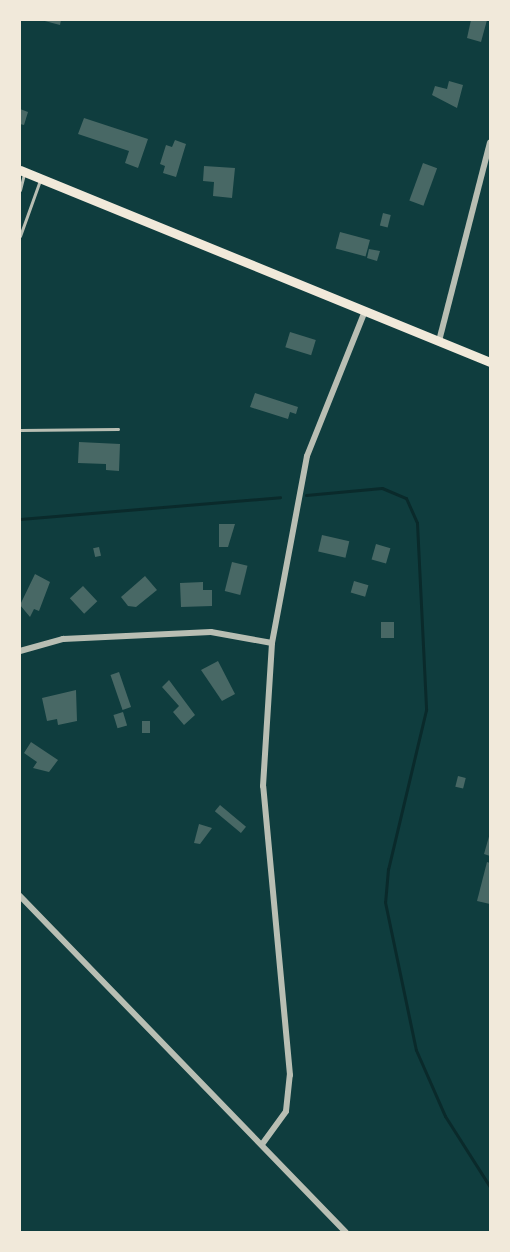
<!DOCTYPE html>
<html>
<head>
<meta charset="utf-8">
<style>
  body { margin:0 }
  #map { position:relative; width:510px; height:1252px; overflow:hidden; background:#0f3d3e; font-family:Figtree,sans-serif }
  div>[style] { position:absolute }
  [style*='--x'] { left:calc(var(--x)*1px); top:calc(var(--y)*1px); width:calc(var(--w)*1px); rotate:calc(var(--a)*1deg) }
  .stream>* { height:3px; margin:-1.5px; padding:0 1.5px; transform-origin:1.5px; border-radius:1.5px; background:#0a2a2b }
  .building>* { inset:0; background:#486865; transform-origin:0 0 }
  .service>* { height:3px; margin:-1.5px; padding:0 1.5px; transform-origin:1.5px; border-radius:1.5px; background:#b8beb3 }
  .minor>* { height:6px; margin:-3px; padding:0 3px; transform-origin:3px; border-radius:3px; background:#b8beb3 }
  .primary>* { height:9px; margin:-4.5px; padding:0 4.5px; transform-origin:4.5px; border-radius:4.5px; background:#f1e9da }
  span { translate:-50% -50%; white-space:nowrap; text-align:center; line-height:1.15; -webkit-text-stroke:6px #f1e9da; paint-order:stroke }
  .frame { position:absolute; inset:0; border:21px solid #f1e9da; pointer-events:none }
</style>
</head>
<body>
<div id="map">
  <div class="stream">
    <i style="--x:306;--y:495;--w:76;--a:-5.3"></i>
    <i style="--x:382;--y:488;--w:26;--a:23"></i>
    <i style="--x:406;--y:498;--w:27;--a:66"></i>
    <i style="--x:417;--y:523;--w:187;--a:87.2"></i>
    <i style="--x:426;--y:710;--w:163;--a:103.4"></i>
    <i style="--x:388;--y:869;--w:33;--a:95"></i>
    <i style="--x:385;--y:902;--w:151;--a:78.2"></i>
    <i style="--x:416;--y:1050;--w:72;--a:66.3"></i>
    <i style="--x:445;--y:1116;--w:84;--a:57.6"></i>
    <i style="--x:20;--y:519;--w:261;--a:-4.8"></i>
  </div>
  <div class="building">
    <i style="clip-path:polygon(41px 20px,61px 20px,60px 25px)"></i>
    <i style="clip-path:polygon(471px 20px,487px 20px,481px 42px,467px 38px)"></i>
    <i style="clip-path:polygon(449px 81px,463px 85px,457px 108px,432px 95px,435px 86px,447px 89px)"></i>
    <i style="clip-path:polygon(20px 109px,28px 112px,24px 125px,20px 124px)"></i>
    <i style="clip-path:polygon(84px 118px,148px 139px,138px 168px,125px 163px,129px 151px,78px 134px)"></i>
    <i style="clip-path:polygon(175px 140px,186px 144px,176px 177px,163px 173px,165px 166px,160px 164px,166px 145px,172px 147px)"></i>
    <i style="left:423px;top:163px;width:15px;height:40px;rotate:20deg"></i>
    <i style="clip-path:polygon(204px 166px,235px 168px,232px 198px,213px 196px,214px 182px,203px 181px)"></i>
    <i style="left:383px;top:213px;width:8px;height:13px;rotate:14deg"></i>
    <i style="left:340px;top:232px;width:31px;height:17px;rotate:15deg"></i>
    <i style="clip-path:polygon(369px 249px,380px 251px,377px 261px,367px 258px)"></i>
    <i style="left:290px;top:332px;width:27px;height:16px;rotate:17deg"></i>
    <i style="clip-path:polygon(255px 393px,298px 407px,296px 414px,290px 412px,288px 419px,250px 407px)"></i>
    <i style="clip-path:polygon(79px 442px,120px 444px,119px 471px,106px 470px,106px 464px,78px 463px)"></i>
    <i style="clip-path:polygon(219px 524px,235px 524px,228px 547px,219px 547px)"></i>
    <i style="left:322px;top:535px;width:28px;height:17px;rotate:13deg"></i>
    <i style="left:376px;top:544px;width:15px;height:16px;rotate:16deg"></i>
    <i style="left:99px;top:547px;width:9px;height:6px;rotate:77deg"></i>
    <i style="left:232px;top:562px;width:16px;height:30px;rotate:14deg"></i>
    <i style="clip-path:polygon(35px 574px,50px 582px,39px 611px,34px 609px,30px 617px,20px 605px)"></i>
    <i style="clip-path:polygon(145px 576px,157px 590px,136px 607px,128px 606px,121px 597px)"></i>
    <i style="left:354px;top:581px;width:15px;height:12px;rotate:16deg"></i>
    <i style="clip-path:polygon(203px 582px,203px 590px,212px 590px,212px 606px,181px 607px,180px 583px)"></i>
    <i style="left:83px;top:586px;width:21px;height:18px;rotate:47deg"></i>
    <i style="left:381px;top:622px;width:13px;height:16px"></i>
    <i style="clip-path:polygon(218px 661px,235px 694px,222px 701px,201px 670px)"></i>
    <i style="left:119px;top:672px;width:37px;height:9px;rotate:71deg"></i>
    <i style="clip-path:polygon(169px 680px,195px 715px,184px 725px,173px 712px,179px 706px,162px 687px)"></i>
    <i style="clip-path:polygon(76px 690px,77px 721px,58px 725px,57px 719px,47px 721px,42px 698px)"></i>
    <i style="left:123px;top:712px;width:14px;height:10px;rotate:73deg"></i>
    <i style="left:142px;top:721px;width:8px;height:12px"></i>
    <i style="clip-path:polygon(31px 742px,58px 760px,49px 772px,33px 768px,37px 762px,24px 753px)"></i>
    <i style="left:458px;top:776px;width:8px;height:11px;rotate:14deg"></i>
    <i style="left:220px;top:805px;width:34px;height:8px;rotate:40deg"></i>
    <i style="clip-path:polygon(199px 824px,212px 828px,200px 844px,194px 843px)"></i>
    <i style="clip-path:polygon(490px 833px,490px 856px,484px 854px)"></i>
    <i style="clip-path:polygon(487px 862px,490px 863px,490px 904px,477px 901px)"></i>
  </div>
  <div class="service">
    <i style="--x:20;--y:190;--w:16;--a:-76"></i>
    <i style="--x:20;--y:236;--w:59;--a:-70.3"></i>
    <i style="--x:20;--y:430;--w:98;--a:-0.6"></i>
  </div>
  <div class="minor">
    <i style="--x:439;--y:341;--w:205;--a:-75.6"></i>
    <i style="--x:20;--y:651;--w:45;--a:-15.6"></i>
    <i style="--x:63;--y:639;--w:148;--a:-2.7"></i>
    <i style="--x:211;--y:632;--w:62;--a:10.2"></i>
    <i style="--x:20;--y:896;--w:468;--a:45.9"></i>
    <i style="--x:263;--y:1143;--w:39;--a:-54"></i>
    <i style="--x:286;--y:1111;--w:36;--a:-84"></i>
    <i style="--x:290;--y:1075;--w:290;--a:-95.3"></i>
    <i style="--x:263;--y:786;--w:143;--a:-86.4"></i>
    <i style="--x:272;--y:643;--w:190;--a:-79.4"></i>
    <i style="--x:307;--y:456;--w:156;--a:-68.2"></i>
  </div>
  <div class="primary">
    <i style="--x:20;--y:170;--w:508;--a:22.22"></i>
  </div>
  <div class="frame"></div>
</div>
</body>
</html>
